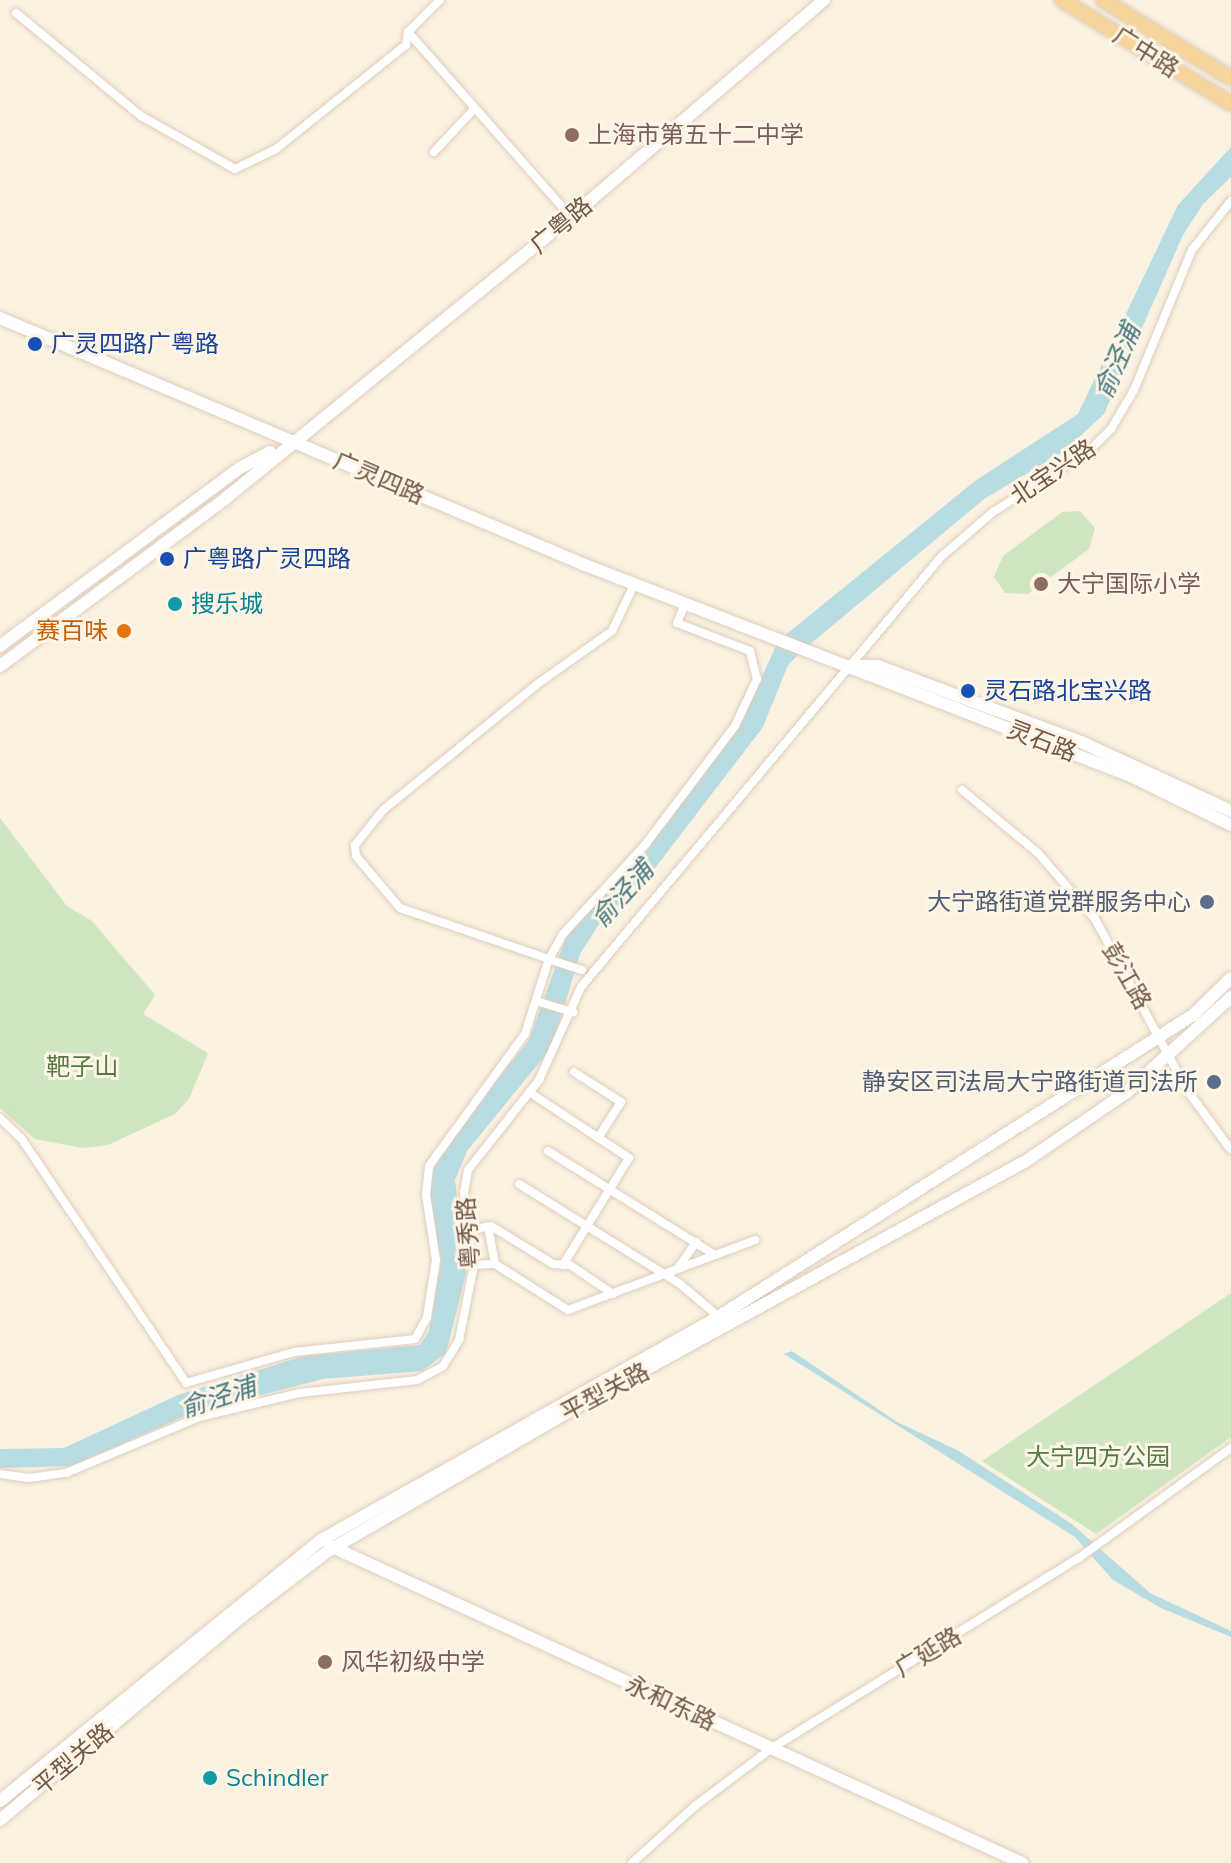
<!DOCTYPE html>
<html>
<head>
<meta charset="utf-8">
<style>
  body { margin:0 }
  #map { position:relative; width:1231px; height:1863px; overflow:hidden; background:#fbf1e1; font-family:Mulish,"Noto Sans SC",sans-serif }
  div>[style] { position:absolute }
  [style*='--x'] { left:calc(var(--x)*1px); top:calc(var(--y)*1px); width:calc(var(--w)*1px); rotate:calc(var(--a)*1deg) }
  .green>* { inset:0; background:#cfe7c1 }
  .water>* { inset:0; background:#b7dce2 }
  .roads { filter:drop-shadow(0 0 2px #decdbd) drop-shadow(0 0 2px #decdbd) }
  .street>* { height:8px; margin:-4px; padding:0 4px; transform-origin:4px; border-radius:4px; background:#fff }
  .secondary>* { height:12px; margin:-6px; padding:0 6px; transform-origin:6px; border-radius:6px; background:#fff }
  .primary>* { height:14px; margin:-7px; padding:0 7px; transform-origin:7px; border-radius:7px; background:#f6d69c }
  .dots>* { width:22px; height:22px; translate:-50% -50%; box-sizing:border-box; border:4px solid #fef5e6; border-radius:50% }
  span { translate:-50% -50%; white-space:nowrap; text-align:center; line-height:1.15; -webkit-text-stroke:6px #fef5e6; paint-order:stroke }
  .street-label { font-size:24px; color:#705849 }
  .education-label { font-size:24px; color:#785e54 }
  .left { translate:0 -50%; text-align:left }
  .transit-label { font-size:24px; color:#164399 }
  .culture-label { font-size:24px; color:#0d838f }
  .food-label { font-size:24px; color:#c56008 }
  .right { translate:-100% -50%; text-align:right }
  .service-label { font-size:24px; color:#4e5e75 }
  .park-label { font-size:24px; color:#547b45 }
  .water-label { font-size:26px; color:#457783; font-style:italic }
</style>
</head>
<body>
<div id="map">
  <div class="green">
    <i style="clip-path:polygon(1080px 511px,1095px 528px,1089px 549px,1028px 594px,1005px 593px,994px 577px,1003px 556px,1062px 512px)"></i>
    <i style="clip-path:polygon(0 818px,67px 906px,92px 921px,155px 995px,143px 1014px,208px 1053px,189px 1099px,175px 1114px,108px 1145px,83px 1148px,35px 1139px,0 1108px)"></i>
    <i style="clip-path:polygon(1231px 1293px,1231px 1437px,1096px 1534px,982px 1461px)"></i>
  </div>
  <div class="water">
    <i style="clip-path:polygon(1231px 147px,1231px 177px,1203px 204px,1183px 235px,1104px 414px,1063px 452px,984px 499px,802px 651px,788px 665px,763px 727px,652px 872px,599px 924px,580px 954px,552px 1047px,467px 1151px,455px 1180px,466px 1274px,446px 1353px,422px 1371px,323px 1379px,189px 1414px,72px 1466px,0 1468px,0 1449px,64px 1448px,178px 1395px,304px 1356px,420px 1345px,429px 1331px,441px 1262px,430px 1195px,433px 1170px,450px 1138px,529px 1040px,569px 929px,741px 724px,778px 641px,975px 481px,1078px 414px,1178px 205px)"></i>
    <i style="clip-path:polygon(792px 1351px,897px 1422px,957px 1450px,1072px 1524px,1150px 1593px,1231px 1631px,1231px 1637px,1161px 1608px,1113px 1580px,1075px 1537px,784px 1354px)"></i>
  </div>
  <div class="roads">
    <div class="street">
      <i style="--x:16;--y:13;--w:162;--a:39.5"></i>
      <i style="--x:141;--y:116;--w:108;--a:29.4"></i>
      <i style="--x:235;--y:169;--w:46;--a:-26"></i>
      <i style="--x:276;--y:149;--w:166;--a:-38.7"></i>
      <i style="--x:406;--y:45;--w:13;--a:-81"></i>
      <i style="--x:408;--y:32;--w:45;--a:-45"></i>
      <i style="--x:408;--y:32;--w:247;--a:48.6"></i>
      <i style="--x:434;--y:152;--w:60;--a:-47"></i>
      <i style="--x:962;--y:790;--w:99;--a:39.7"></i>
      <i style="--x:1038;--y:853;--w:87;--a:49.2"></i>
      <i style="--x:1095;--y:919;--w:194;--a:61.7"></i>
      <i style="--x:1187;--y:1090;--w:74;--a:53.7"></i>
      <i style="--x:582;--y:970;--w:35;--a:-162"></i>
      <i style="--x:549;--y:959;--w:29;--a:-61"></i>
      <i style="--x:563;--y:934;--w:121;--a:-47.3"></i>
      <i style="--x:645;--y:845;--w:149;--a:-52.9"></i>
      <i style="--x:735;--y:726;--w:52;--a:-64.9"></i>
      <i style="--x:757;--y:679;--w:29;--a:-104"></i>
      <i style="--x:750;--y:651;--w:78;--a:-159"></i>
      <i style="--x:677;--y:623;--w:21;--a:-67"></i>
      <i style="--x:536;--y:1001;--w:39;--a:17"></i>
      <i style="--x:574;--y:1072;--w:56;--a:32.6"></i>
      <i style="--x:621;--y:1102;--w:43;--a:122.6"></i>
      <i style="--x:529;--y:1092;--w:120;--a:33.4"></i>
      <i style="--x:629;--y:1158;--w:126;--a:121.7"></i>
      <i style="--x:0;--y:1118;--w:29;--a:44"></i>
      <i style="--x:21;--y:1138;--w:295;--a:56"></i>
      <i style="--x:186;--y:1383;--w:112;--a:-16"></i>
      <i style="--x:294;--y:1352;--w:122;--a:-6.1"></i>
      <i style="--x:415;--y:1339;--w:25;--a:-61"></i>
      <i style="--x:427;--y:1317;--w:58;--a:-81"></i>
      <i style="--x:436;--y:1260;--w:66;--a:-98.7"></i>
      <i style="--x:426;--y:1195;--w:29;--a:-84"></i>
      <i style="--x:429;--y:1166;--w:163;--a:-54"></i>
      <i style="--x:525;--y:1034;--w:79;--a:-72.3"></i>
      <i style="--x:549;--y:959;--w:157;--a:-161.1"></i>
      <i style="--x:400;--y:908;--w:68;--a:-130.2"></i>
      <i style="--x:356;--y:856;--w:11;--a:-95"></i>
      <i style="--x:355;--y:845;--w:45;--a:-51.3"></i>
      <i style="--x:383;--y:810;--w:198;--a:-39.2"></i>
      <i style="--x:536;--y:685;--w:93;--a:-35.4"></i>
      <i style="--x:612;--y:631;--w:51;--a:-64.4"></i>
      <i style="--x:548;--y:1151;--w:197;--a:31.9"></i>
      <i style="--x:519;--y:1184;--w:190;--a:31.8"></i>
      <i style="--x:680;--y:1284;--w:51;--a:40.2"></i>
      <i style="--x:488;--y:1227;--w:38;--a:79"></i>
      <i style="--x:470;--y:1230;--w:21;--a:-11"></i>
      <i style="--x:491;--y:1226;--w:73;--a:31.5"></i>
      <i style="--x:553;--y:1264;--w:17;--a:3"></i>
      <i style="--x:570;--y:1265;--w:52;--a:34"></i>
      <i style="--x:473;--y:1265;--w:22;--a:-3"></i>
      <i style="--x:495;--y:1264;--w:86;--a:32.2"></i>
      <i style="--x:568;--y:1310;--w:200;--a:-20.5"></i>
      <i style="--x:678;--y:1268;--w:32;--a:-55"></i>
      <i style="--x:0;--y:1474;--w:29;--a:8"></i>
      <i style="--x:29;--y:1478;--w:37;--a:-8"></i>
      <i style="--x:66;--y:1473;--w:144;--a:-22.8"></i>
      <i style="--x:199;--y:1417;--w:104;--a:-13.4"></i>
      <i style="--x:300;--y:1393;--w:118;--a:-6.3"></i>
      <i style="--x:417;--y:1380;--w:30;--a:-28"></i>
      <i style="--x:443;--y:1366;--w:31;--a:-58"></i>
      <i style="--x:459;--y:1340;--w:71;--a:-78.7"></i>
      <i style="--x:473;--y:1270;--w:78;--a:-96.7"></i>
      <i style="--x:464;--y:1193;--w:23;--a:-80"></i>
      <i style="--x:468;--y:1170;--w:115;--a:-51.7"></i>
      <i style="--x:539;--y:1080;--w:102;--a:-65.7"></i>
      <i style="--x:581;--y:987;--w:561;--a:-50.06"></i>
      <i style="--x:941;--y:557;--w:69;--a:-40.9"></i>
      <i style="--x:993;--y:512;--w:115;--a:-32.6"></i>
      <i style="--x:1090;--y:450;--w:30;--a:-45"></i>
      <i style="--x:1111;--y:429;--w:45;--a:-59.5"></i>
      <i style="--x:1134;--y:390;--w:152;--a:-67.5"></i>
      <i style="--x:1192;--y:250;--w:63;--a:-51.5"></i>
      <i style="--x:632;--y:1863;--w:85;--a:-42.1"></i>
      <i style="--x:695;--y:1806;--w:96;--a:-37"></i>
      <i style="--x:772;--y:1748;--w:361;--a:-31.8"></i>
      <i style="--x:1079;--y:1558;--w:188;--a:-35.9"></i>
    </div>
    <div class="secondary">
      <i style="--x:0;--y:318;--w:635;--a:22.89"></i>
      <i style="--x:585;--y:565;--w:585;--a:21.13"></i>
      <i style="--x:1131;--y:776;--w:111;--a:26.1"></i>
      <i style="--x:0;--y:646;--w:299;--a:-36.6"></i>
      <i style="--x:240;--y:468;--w:34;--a:-28"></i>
      <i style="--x:0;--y:666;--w:282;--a:-36.6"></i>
      <i style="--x:226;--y:498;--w:437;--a:-39.2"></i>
      <i style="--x:565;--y:222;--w:341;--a:-40.6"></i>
      <i style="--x:855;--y:666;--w:23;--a:0"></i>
      <i style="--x:878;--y:666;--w:217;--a:20.5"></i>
      <i style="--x:1081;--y:742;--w:165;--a:24.7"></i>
      <i style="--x:330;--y:1546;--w:761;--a:24.61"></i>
      <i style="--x:0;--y:1801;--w:414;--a:-39.1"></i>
      <i style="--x:321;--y:1540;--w:461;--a:-29.3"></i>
      <i style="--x:723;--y:1314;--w:557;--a:-32.46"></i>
      <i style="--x:1193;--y:1015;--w:53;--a:-44.2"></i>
      <i style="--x:0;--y:1820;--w:320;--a:-40.1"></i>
      <i style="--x:245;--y:1614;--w:104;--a:-37.2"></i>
      <i style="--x:328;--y:1551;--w:283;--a:-30.1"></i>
      <i style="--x:573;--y:1409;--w:516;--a:-28.7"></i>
      <i style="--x:1026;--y:1161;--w:122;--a:-34.3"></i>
      <i style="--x:1127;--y:1092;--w:141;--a:-42.4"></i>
    </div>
    <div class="primary">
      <i style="--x:1062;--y:0;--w:198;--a:31.6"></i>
      <i style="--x:1103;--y:0;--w:150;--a:31.4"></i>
    </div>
  </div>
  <div class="dots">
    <i style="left:572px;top:135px;background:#8d6e63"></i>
    <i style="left:35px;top:344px;background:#1a4fb4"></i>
    <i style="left:167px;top:559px;background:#1a4fb4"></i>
    <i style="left:1041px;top:584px;background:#8d6e63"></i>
    <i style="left:175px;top:604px;background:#0f9aa8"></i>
    <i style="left:124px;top:631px;background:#e8710a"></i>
    <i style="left:968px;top:691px;background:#1a4fb4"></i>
    <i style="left:1207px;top:902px;background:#5c6f8a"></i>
    <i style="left:1214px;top:1082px;background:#5c6f8a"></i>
    <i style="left:325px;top:1662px;background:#8d6e63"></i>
    <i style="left:210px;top:1778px;background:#0f9aa8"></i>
  </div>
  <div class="street-label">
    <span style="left:1146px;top:52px;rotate:32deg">广中路</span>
    <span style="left:561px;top:225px;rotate:-40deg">广粤路</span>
    <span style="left:1053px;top:472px;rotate:-34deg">北宝兴路</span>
    <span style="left:379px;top:478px;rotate:23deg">广灵四路</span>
    <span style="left:1042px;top:741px;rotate:21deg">灵石路</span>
    <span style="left:1127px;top:976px;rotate:60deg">彭江路</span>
    <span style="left:468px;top:1233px;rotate:-94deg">粤秀路</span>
    <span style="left:605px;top:1392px;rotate:-28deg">平型关路</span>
    <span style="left:928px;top:1652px;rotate:-31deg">广延路</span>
    <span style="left:671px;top:1703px;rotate:25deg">永和东路</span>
    <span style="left:73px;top:1759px;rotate:-40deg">平型关路</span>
  </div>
  <div class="education-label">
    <span class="left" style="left:588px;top:135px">上海市第五十二中学</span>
    <span class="left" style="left:1057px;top:584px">大宁国际小学</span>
    <span class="left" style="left:341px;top:1662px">风华初级中学</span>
  </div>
  <div class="transit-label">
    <span class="left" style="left:51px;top:344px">广灵四路广粤路</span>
    <span class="left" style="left:183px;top:559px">广粤路广灵四路</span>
    <span class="left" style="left:984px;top:691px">灵石路北宝兴路</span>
  </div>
  <div class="culture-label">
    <span class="left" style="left:191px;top:604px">搜乐城</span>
    <span class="left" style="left:226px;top:1778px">Schindler</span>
  </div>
  <div class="food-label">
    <span class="right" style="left:108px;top:631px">赛百味</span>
  </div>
  <div class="service-label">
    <span class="right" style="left:1191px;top:902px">大宁路街道党群服务中心</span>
    <span class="right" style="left:1198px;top:1082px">静安区司法局大宁路街道司法所</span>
  </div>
  <div class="park-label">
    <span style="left:82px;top:1067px">靶子山</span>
    <span style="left:1098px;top:1457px">大宁四方公园</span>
  </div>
  <div class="water-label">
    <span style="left:1117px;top:361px;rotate:-67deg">俞泾浦</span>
    <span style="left:622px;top:894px;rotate:-48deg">俞泾浦</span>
    <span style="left:218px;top:1397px;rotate:-18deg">俞泾浦</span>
  </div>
</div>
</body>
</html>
